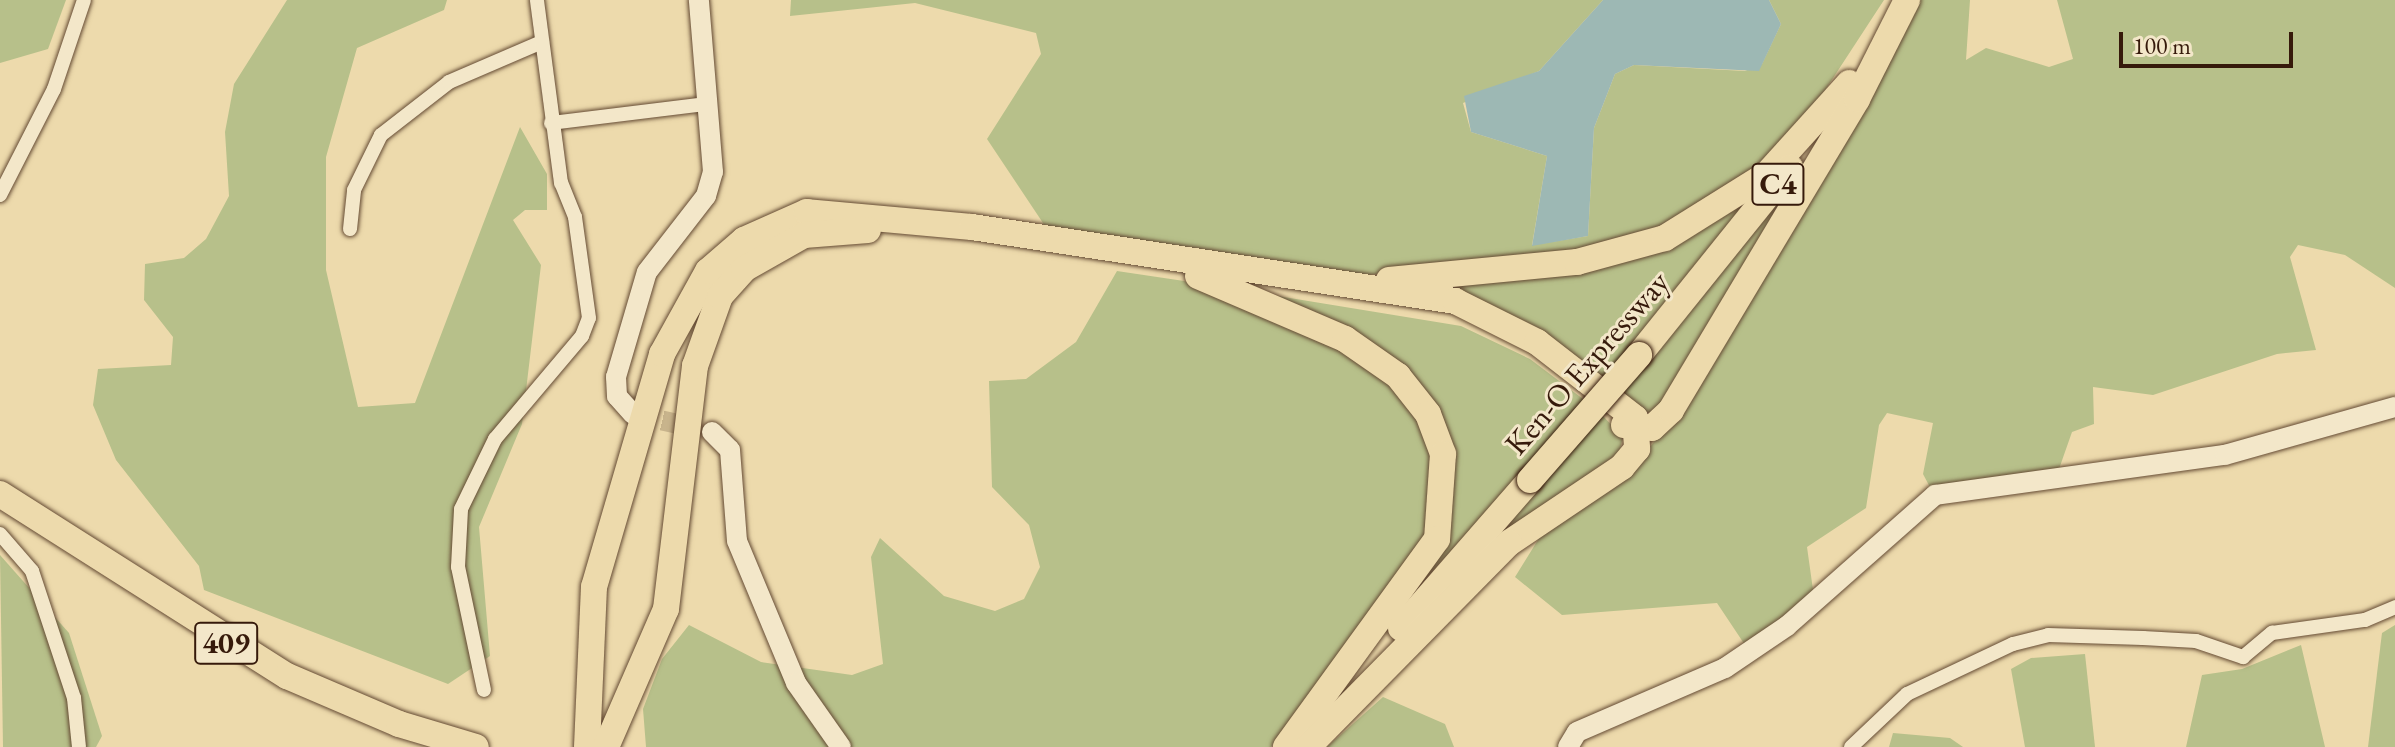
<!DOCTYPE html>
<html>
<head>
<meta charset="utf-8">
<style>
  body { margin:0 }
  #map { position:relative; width:2395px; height:747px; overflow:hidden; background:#eddaac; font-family:"EB Garamond",serif }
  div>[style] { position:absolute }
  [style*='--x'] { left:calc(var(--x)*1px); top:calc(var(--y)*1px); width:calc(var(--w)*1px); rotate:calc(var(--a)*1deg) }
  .green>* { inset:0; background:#b7c08a }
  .water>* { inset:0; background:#9db8b4 }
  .secondary-tunnel>* { height:20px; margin-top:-10px; transform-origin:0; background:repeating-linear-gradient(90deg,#c8b48c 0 20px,transparent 0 30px) }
  .roads { filter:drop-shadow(0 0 2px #644a33) drop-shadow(0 0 2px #644a33) }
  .street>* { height:14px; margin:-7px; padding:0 7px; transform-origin:7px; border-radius:7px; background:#f3e7c9 }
  .secondary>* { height:20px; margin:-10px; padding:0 10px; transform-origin:10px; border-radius:10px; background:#f3e7c9 }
  .highway>* { height:26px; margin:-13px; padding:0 13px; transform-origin:13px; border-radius:13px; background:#eddaac }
  .bridges { filter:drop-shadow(0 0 2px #361a0b) drop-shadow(0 0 2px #361a0b) }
  .highway-bridge>* { height:26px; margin:-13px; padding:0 13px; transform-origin:13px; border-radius:13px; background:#eddaac }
  span { translate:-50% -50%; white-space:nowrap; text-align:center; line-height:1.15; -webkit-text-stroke:6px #f3e7c9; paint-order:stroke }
  .shield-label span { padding:2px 6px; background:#f3e7c9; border:2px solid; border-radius:6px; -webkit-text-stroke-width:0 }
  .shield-label { font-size:30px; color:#361a0b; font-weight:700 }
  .street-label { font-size:32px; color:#361a0b }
  .scale { position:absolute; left:2119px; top:32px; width:174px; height:36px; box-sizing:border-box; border:4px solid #361a0b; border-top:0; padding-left:10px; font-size:24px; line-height:28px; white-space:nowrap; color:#361a0b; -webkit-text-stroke:6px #f3e7c9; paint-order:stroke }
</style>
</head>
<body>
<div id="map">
  <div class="green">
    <i style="clip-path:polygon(0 0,66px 0,48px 49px,0 63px)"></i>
    <i style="clip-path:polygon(287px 0,447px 0,444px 10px,357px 48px,326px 157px,326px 270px,358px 407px,415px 403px,520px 127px,547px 174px,547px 210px,525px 210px,513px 220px,541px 265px,522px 424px,479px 527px,490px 656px,448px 684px,204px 590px,199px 566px,116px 460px,93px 405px,98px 369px,171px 365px,173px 337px,144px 300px,145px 264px,184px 258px,206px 239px,229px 196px,225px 132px,234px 84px)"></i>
    <i style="clip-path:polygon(791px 0,1603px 0,1539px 71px,1463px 103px,1471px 132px,1547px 156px,1532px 245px,1588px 236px,1594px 128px,1615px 74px,1634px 65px,1745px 71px,1762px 64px,1781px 24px,1769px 0,1884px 0,1803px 124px,1706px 209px,1595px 252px,1356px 276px,1047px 229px,987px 139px,1041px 54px,1036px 33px,915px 3px,790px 16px)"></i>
    <i style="clip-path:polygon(1918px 0,1970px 0,1966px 60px,1986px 48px,2049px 67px,2073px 59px,2057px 0,2395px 0,2395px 288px,2345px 255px,2298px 245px,2290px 257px,2316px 350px,2277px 354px,2153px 395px,2093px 387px,2094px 424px,2072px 432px,2059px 469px,1932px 491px,1923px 474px,1933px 423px,1887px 413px,1879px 425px,1866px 508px,1807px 547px,1814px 597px,1747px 648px,1717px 603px,1562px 615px,1515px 577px,1549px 522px,1647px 451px,1673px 417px)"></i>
    <i style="clip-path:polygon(1771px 175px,1603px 383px,1412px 285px,1577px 268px)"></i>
    <i style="clip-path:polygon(1790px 188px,1658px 412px,1640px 412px,1617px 395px)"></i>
    <i style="clip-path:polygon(1117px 271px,1184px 281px,1301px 323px,1411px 400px,1434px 446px,1430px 532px,1271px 747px,646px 747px,643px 709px,662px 659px,689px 625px,761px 662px,852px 675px,883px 664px,871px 557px,880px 538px,944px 596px,995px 611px,1024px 599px,1040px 567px,1029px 525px,992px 487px,989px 381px,1026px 379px,1076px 342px)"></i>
    <i style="clip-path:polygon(1266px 294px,1461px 326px,1530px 359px,1587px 402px,1395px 612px,1431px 562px,1429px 405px)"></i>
    <i style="clip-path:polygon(1601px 414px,1623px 437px,1617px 461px,1475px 554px)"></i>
    <i style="clip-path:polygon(0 555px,69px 633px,102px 736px,96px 747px,3px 747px)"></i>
    <i style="clip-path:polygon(2395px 625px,2395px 747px,2368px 747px,2382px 633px)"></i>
    <i style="clip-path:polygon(2301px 645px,2325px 747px,2186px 747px,2202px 675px,2242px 669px)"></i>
    <i style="clip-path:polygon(2085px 654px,2095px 747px,2025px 747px,2011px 669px,2031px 658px)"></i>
    <i style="clip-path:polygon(1383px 697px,1445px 724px,1454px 747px,1327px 747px)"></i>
    <i style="clip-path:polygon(1893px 733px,1950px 738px,1963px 747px,1889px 747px)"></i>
  </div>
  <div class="water">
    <i style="clip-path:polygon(1603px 0,1769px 0,1781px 24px,1759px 71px,1634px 65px,1615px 74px,1594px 128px,1588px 236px,1532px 246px,1547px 156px,1471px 132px,1464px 96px,1539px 71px)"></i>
  </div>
  <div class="secondary-tunnel">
    <i style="--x:633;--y:414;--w:69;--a:12.6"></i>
  </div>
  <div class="roads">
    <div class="street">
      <i style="--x:551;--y:123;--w:156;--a:-7"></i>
      <i style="--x:0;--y:195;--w:119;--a:-63"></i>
      <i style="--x:54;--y:89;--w:94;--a:-71.4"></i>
      <i style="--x:350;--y:229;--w:39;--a:-84"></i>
      <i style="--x:354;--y:190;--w:61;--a:-63.9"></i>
      <i style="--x:381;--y:135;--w:86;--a:-37.9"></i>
      <i style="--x:449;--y:82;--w:101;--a:-23.3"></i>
      <i style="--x:0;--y:534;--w:49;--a:49.1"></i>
      <i style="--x:32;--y:571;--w:134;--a:71.7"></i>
      <i style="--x:74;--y:698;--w:49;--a:84.2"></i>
      <i style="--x:484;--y:690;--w:126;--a:-101.9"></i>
      <i style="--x:458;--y:567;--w:58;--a:-87"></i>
      <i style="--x:461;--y:509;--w:78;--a:-64.1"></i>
      <i style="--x:495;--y:439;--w:135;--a:-49.8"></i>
      <i style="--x:582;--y:336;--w:19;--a:-69"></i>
      <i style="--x:589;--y:318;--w:102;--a:-97.9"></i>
      <i style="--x:575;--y:217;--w:37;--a:-112"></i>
      <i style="--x:561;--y:183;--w:185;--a:-97.5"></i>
      <i style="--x:1851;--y:747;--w:77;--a:-43.4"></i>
      <i style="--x:1907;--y:694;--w:117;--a:-25.3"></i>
      <i style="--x:2013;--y:644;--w:36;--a:-14"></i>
      <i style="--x:2048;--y:635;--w:95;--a:1.8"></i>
      <i style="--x:2143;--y:638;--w:53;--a:3.2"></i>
      <i style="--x:2196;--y:641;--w:50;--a:18.8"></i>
      <i style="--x:2243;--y:657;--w:38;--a:-40"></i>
      <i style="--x:2272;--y:633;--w:94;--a:-8"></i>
      <i style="--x:2365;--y:620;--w:33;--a:-23"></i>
    </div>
    <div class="secondary">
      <i style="--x:633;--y:414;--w:24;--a:-132"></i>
      <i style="--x:617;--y:396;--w:19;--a:-93"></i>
      <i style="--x:616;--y:377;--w:109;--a:-73.6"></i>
      <i style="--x:647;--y:272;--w:96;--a:-52.2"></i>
      <i style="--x:706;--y:196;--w:25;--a:-74"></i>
      <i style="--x:713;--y:172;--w:173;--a:-94.7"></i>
      <i style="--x:712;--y:432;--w:25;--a:45"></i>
      <i style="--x:730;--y:450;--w:91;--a:85.6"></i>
      <i style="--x:737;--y:541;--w:154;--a:67.4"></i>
      <i style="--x:796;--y:683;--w:78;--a:54.9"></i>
      <i style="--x:1568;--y:747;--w:17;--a:-59"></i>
      <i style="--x:1577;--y:732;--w:161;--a:-23.4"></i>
      <i style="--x:1725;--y:668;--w:75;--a:-34.1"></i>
      <i style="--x:1787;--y:626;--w:198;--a:-41.5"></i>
      <i style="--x:1935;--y:495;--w:293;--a:-7.9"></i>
      <i style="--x:2225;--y:455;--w:177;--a:-15.8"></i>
    </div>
    <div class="highway">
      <i style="--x:1198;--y:276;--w:160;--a:23.2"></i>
      <i style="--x:1345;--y:339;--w:65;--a:34.9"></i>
      <i style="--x:1398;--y:376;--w:48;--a:51.7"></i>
      <i style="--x:1428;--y:414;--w:43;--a:69.4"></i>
      <i style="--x:1443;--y:454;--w:85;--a:94"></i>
      <i style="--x:1437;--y:539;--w:257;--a:126"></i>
      <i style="--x:1389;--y:280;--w:189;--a:-5.5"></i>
      <i style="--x:1577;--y:262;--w:91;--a:-15.3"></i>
      <i style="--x:1665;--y:238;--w:119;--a:-32"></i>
      <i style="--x:1766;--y:175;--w:124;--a:-47.9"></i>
      <i style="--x:1639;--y:355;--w:241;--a:-51.2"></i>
      <i style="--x:1624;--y:425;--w:28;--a:6"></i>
      <i style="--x:1652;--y:428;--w:26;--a:-43"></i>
      <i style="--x:1671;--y:410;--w:362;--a:-59.1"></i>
      <i style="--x:1857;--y:99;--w:111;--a:-63.2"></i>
      <i style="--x:0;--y:494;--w:340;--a:32.4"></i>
      <i style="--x:287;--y:676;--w:122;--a:23.2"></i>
      <i style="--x:399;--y:724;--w:80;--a:16.6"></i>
      <i style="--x:1401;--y:628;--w:196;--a:-48.9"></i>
      <i style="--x:587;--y:747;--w:160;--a:-87.5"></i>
      <i style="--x:594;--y:587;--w:243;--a:-73.7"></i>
      <i style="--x:662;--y:354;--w:95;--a:-61"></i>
      <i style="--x:708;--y:271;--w:48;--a:-40.7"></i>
      <i style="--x:744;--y:240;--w:69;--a:-24"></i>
      <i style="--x:807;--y:212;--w:166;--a:5.2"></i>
      <i style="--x:972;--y:227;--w:489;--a:8.7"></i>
      <i style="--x:1455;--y:301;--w:92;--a:26.6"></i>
      <i style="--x:1537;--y:342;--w:124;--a:37.8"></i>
      <i style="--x:1635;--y:418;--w:31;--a:86"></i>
      <i style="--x:1637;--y:449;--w:23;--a:130"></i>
      <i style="--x:1622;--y:467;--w:136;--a:146.1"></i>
      <i style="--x:1509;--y:543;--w:286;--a:134.6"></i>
      <i style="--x:606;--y:747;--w:150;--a:-66.5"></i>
      <i style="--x:666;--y:609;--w:245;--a:-83.2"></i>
      <i style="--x:695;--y:366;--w:74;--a:-70.3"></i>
      <i style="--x:720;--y:296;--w:36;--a:-48"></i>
      <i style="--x:744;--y:269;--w:69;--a:-29.5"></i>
      <i style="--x:804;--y:235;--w:64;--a:-4.5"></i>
    </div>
  </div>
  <div class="bridges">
    <div class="highway-bridge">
      <i style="--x:1530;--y:480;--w:166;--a:-48.9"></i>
    </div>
  </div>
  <div class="shield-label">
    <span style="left:1778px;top:184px">C4</span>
    <span style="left:226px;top:643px">409</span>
  </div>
  <div class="street-label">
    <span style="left:1587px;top:363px;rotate:-49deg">Ken-O Expressway</span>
  </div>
  <div class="scale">100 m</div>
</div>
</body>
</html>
